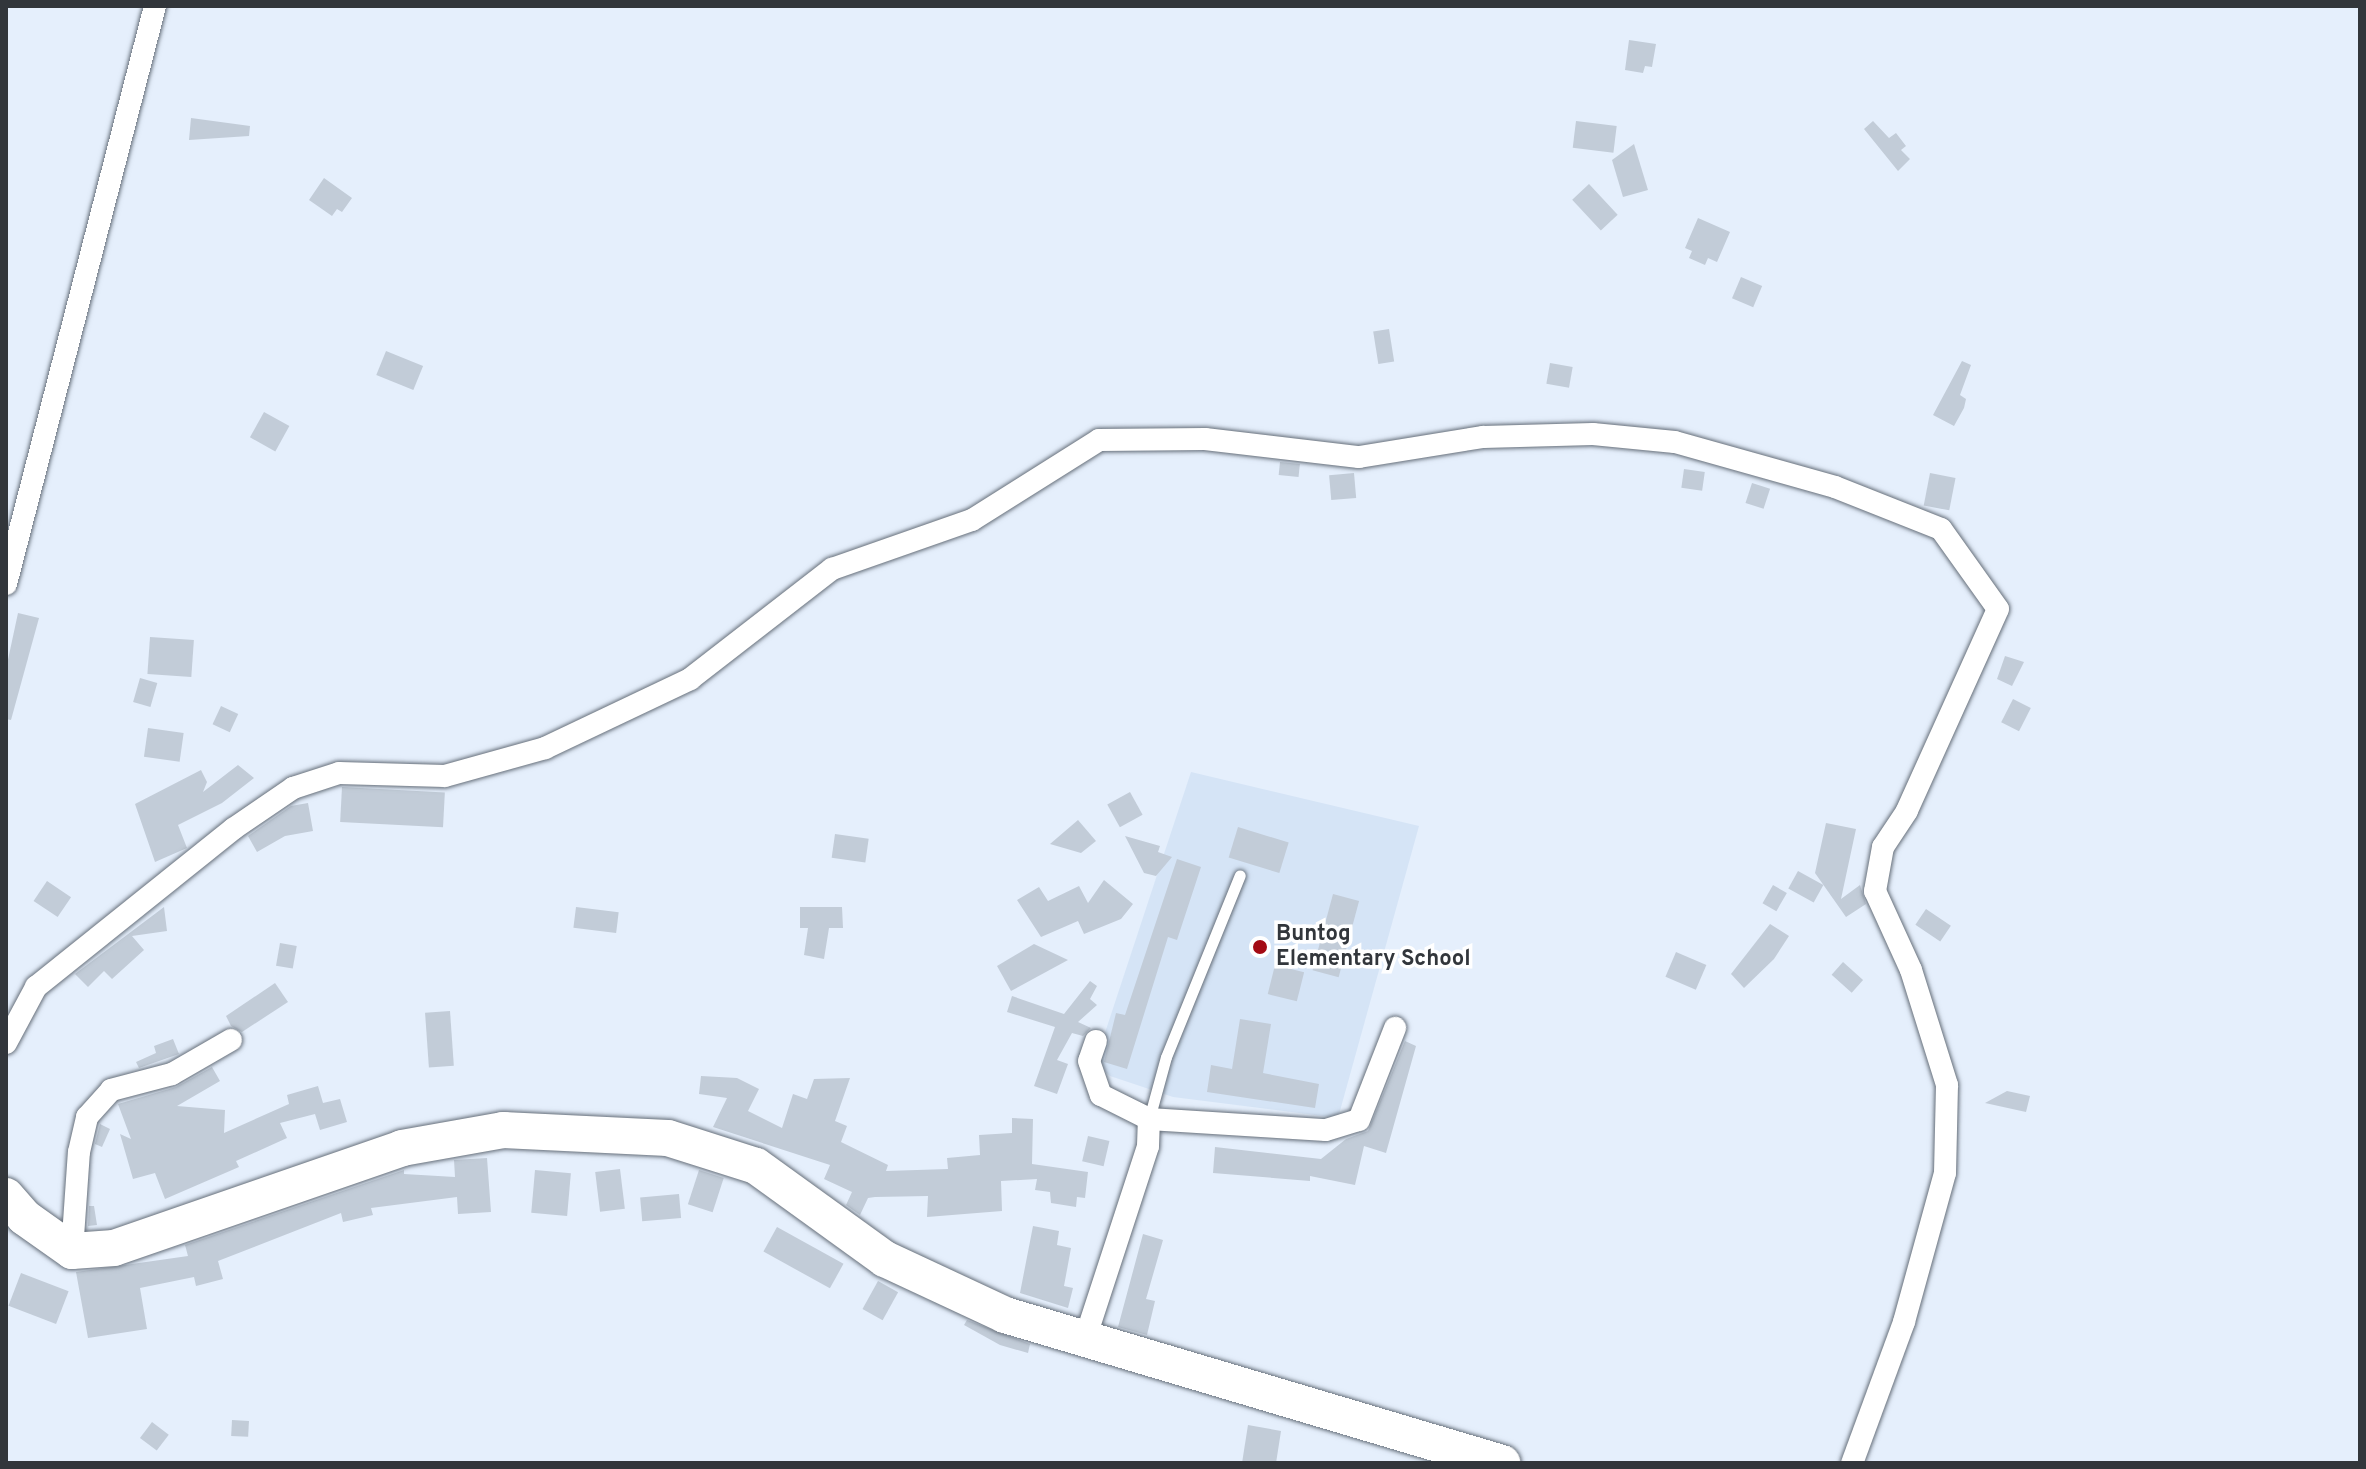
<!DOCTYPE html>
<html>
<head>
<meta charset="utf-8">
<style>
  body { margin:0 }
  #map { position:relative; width:2366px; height:1469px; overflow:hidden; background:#e5effc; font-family:Overpass,sans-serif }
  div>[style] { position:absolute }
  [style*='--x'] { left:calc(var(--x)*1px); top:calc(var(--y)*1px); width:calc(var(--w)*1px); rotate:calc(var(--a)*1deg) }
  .built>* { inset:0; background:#d5e4f6 }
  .building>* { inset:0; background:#c2ccd8; transform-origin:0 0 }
  .roads { filter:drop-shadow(0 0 2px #666f7a) drop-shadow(0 0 2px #666f7a) }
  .lane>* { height:11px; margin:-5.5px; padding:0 5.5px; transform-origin:5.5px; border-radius:5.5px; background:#fff }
  .street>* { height:22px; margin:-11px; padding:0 11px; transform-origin:11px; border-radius:11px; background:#fff }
  .primary>* { height:36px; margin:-18px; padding:0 18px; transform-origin:18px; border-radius:18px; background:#fff }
  .dots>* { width:22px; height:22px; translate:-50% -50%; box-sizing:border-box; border:4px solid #fff; border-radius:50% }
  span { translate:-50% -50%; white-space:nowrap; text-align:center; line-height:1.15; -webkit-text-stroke:7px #fff; paint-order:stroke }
  .poi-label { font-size:22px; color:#32363b; font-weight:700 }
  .left { translate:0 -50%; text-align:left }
  .frame { position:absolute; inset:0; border:8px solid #32363b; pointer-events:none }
</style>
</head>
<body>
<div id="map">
  <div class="built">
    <i style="clip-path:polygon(1191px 772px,1419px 826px,1338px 1118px,1173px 1097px,1110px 1076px,1095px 1063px)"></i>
  </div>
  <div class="building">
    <i style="clip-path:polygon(1629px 40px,1656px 44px,1652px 67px,1645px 66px,1643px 73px,1625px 70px)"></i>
    <i style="clip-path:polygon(191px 118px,250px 126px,249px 136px,189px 140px)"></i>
    <i style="left:1576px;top:121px;width:41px;height:27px;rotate:7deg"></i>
    <i style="clip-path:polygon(1873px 121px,1889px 138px,1896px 133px,1906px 146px,1901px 150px,1910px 159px,1898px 171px,1864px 129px)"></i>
    <i style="clip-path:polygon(1634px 144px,1648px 190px,1623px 197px,1612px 160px)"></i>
    <i style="clip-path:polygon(324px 178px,352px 198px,342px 212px,337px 209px,332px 216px,309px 200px)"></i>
    <i style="left:1589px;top:184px;width:42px;height:23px;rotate:47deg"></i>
    <i style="clip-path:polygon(1698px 218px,1730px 232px,1717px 262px,1708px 258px,1705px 265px,1689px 258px,1692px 251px,1685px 248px)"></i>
    <i style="left:1741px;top:277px;width:23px;height:23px;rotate:23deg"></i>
    <i style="left:1389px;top:329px;width:33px;height:16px;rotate:81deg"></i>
    <i style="left:386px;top:351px;width:40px;height:26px;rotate:22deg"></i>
    <i style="clip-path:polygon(1962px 361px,1971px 365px,1960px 395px,1966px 399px,1964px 408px,1954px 426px,1933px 415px)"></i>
    <i style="left:1550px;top:363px;width:23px;height:21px;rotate:10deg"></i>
    <i style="left:264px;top:412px;width:29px;height:29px;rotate:29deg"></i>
    <i style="left:1280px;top:462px;width:20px;height:13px;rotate:6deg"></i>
    <i style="left:1684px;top:469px;width:21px;height:19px;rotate:8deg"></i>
    <i style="left:1354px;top:473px;width:25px;height:25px;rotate:85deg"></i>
    <i style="left:1930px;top:473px;width:26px;height:33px;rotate:11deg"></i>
    <i style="left:1752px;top:483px;width:19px;height:21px;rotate:18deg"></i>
    <i style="clip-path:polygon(18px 613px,39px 618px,11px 720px,6px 719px,6px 669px)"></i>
    <i style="left:150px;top:637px;width:44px;height:37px;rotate:4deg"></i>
    <i style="clip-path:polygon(2005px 656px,2024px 662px,2012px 686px,1997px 679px)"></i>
    <i style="left:140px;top:678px;width:18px;height:25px;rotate:16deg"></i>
    <i style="left:2013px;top:699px;width:20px;height:26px;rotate:27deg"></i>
    <i style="left:221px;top:706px;width:19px;height:20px;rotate:25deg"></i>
    <i style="left:148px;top:728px;width:36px;height:29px;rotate:8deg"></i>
    <i style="clip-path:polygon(238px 765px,254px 778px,222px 803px,178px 825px,187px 848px,155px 862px,135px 804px,201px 770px,207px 782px,203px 792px)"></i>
    <i style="left:342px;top:787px;width:103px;height:35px;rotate:3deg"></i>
    <i style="left:1130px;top:792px;width:26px;height:26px;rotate:61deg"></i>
    <i style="clip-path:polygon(308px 803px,313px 831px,285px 836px,257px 852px,248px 836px,291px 806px)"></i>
    <i style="clip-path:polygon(1078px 820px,1096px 841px,1081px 853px,1050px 844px)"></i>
    <i style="clip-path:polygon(1826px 823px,1856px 829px,1841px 899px,1860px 885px,1866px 904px,1846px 917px,1815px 873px)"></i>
    <i style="left:1238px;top:827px;width:53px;height:32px;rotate:17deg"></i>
    <i style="left:835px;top:834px;width:34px;height:24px;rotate:8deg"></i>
    <i style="clip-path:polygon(1125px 836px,1160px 846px,1158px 852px,1172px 857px,1156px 876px,1144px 873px)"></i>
    <i style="clip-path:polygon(1177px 859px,1201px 867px,1177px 940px,1168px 937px,1127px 1069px,1104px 1062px,1116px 1013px,1125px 1015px)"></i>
    <i style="left:1798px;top:871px;width:29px;height:20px;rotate:29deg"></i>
    <i style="clip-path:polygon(1104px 880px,1133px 904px,1121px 919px,1084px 934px,1078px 921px,1041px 937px,1017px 900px,1039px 887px,1048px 901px,1079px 886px,1088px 903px)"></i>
    <i style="left:47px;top:881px;width:29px;height:24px;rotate:34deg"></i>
    <i style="left:1773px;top:885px;width:16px;height:21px;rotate:30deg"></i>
    <i style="left:1333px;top:894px;width:27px;height:79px;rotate:15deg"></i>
    <i style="clip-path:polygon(164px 907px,167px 931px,132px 936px,144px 950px,112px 979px,104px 971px,88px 987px,75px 974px)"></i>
    <i style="left:576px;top:907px;width:43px;height:21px;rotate:7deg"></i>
    <i style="clip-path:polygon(800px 907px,842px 907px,843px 928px,829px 928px,824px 959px,804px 955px,808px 928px,800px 928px)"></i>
    <i style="left:1926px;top:909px;width:30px;height:19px;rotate:34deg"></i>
    <i style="clip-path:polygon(1770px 924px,1789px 936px,1774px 959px,1744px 988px,1731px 974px)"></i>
    <i style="left:280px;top:943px;width:17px;height:23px;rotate:10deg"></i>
    <i style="clip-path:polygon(1034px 944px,1068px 960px,1011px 991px,997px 966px)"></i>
    <i style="left:1676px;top:952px;width:33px;height:27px;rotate:23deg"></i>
    <i style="left:1843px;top:962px;width:27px;height:17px;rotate:42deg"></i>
    <i style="left:1275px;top:965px;width:30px;height:30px;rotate:14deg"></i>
    <i style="clip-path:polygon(1090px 981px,1097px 986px,1090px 999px,1097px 1005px,1078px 1022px,1091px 1028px,1083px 1036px,1072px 1033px,1057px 1060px,1068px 1064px,1057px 1094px,1034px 1086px,1055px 1027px,1007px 1012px,1012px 996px,1064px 1014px)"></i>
    <i style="clip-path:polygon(275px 983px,288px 1002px,242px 1032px,231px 1026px,226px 1016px)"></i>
    <i style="left:450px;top:1011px;width:55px;height:25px;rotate:86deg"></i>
    <i style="clip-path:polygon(1240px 1019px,1271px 1024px,1263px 1073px,1319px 1084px,1315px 1108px,1207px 1092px,1211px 1065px,1232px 1069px)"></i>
    <i style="clip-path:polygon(173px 1039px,179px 1054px,139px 1068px,136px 1062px,156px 1053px,154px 1046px)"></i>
    <i style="clip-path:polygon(1405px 1041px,1416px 1046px,1386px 1153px,1364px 1146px,1355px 1185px,1310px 1176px,1310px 1181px,1213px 1173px,1215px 1147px,1321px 1159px,1346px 1139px,1368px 1131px)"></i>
    <i style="clip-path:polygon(212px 1067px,220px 1081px,177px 1106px,225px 1110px,224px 1133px,289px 1104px,287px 1095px,318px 1086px,323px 1103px,340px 1099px,347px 1122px,320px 1130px,315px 1114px,280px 1123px,287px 1138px,236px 1161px,239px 1167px,165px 1199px,155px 1173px,133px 1179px,120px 1134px,131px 1139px,118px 1104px,176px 1087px)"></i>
    <i style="clip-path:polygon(701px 1076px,737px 1078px,759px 1089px,748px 1111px,782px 1128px,793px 1094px,807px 1099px,814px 1079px,850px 1078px,835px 1121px,847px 1126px,841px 1142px,888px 1165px,886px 1171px,948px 1169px,947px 1158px,980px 1155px,979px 1135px,1012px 1133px,1012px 1118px,1033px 1119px,1032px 1164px,1088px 1172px,1085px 1198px,1077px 1197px,1076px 1207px,1051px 1203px,1050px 1192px,1035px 1190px,1037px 1179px,1001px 1181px,1002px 1211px,927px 1217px,928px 1196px,875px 1197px,868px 1198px,860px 1215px,846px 1205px,852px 1192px,824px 1179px,830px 1165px,713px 1127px,727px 1098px,699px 1094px)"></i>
    <i style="clip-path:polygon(2007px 1091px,2030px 1096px,2026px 1112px,1985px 1103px)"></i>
    <i style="clip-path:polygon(100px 1124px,110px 1129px,102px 1147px,95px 1144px)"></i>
    <i style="left:1088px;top:1136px;width:22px;height:26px;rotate:13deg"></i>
    <i style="clip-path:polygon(487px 1158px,491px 1212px,458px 1214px,457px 1197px,371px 1208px,373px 1215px,343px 1222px,341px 1213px,218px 1261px,223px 1279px,196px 1286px,194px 1277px,140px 1288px,147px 1329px,88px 1338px,76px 1272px,188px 1256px,185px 1245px,404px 1170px,404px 1174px,455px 1177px,454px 1160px)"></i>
    <i style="left:620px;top:1169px;width:40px;height:25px;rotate:83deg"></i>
    <i style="left:535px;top:1170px;width:36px;height:43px;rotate:5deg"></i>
    <i style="left:699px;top:1170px;width:26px;height:36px;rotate:18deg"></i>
    <i style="left:679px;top:1194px;width:24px;height:39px;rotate:85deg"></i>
    <i style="clip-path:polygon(89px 1206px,94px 1206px,97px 1225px,88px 1226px)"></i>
    <i style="clip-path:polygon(1033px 1226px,1059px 1231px,1057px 1245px,1071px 1248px,1064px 1286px,1073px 1288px,1068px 1308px,1020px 1293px)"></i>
    <i style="left:777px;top:1227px;width:76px;height:28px;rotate:29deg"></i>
    <i style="clip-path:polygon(1143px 1234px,1163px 1240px,1146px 1299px,1155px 1301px,1147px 1335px,1118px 1327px)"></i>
    <i style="left:21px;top:1273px;width:51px;height:35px;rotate:21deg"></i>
    <i style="left:878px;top:1281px;width:23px;height:32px;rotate:29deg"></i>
    <i style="clip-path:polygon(967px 1320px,1030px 1344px,1028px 1353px,1000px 1345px,964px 1325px)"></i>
    <i style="left:232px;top:1420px;width:17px;height:16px;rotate:3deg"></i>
    <i style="left:152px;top:1422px;width:21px;height:20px;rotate:37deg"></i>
    <i style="clip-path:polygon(1248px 1425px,1281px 1431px,1276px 1463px,1242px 1463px)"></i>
  </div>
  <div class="roads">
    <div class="lane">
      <i style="--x:1149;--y:1119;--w:64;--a:-74.7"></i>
      <i style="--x:1166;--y:1057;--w:196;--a:-67.9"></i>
    </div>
    <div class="street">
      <i style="--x:6;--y:584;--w:597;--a:-75.54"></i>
      <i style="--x:1096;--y:1041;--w:21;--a:109"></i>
      <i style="--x:1089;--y:1061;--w:36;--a:71"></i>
      <i style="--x:1101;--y:1095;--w:54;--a:26.6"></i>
      <i style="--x:1149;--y:1119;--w:177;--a:3.6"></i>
      <i style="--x:1326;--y:1130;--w:34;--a:-17"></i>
      <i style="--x:1359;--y:1120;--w:99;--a:-68.6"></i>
      <i style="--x:6;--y:1043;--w:64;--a:-61.8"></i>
      <i style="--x:36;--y:987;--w:253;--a:-38.7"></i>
      <i style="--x:233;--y:829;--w:73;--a:-34.3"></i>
      <i style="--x:293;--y:788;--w:48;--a:-18.1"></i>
      <i style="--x:339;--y:773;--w:106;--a:1.6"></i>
      <i style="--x:445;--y:776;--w:104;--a:-15.6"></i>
      <i style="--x:545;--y:748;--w:161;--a:-25.4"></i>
      <i style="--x:690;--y:679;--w:180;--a:-37.8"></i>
      <i style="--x:832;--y:569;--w:148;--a:-19.3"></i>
      <i style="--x:972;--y:520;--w:150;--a:-32.2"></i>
      <i style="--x:1099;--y:440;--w:106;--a:-0.5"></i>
      <i style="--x:1205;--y:439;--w:155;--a:6.7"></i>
      <i style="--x:1359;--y:457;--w:126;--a:-9.2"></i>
      <i style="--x:1483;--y:437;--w:110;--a:-1.6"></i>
      <i style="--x:1593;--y:434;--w:82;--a:5.6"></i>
      <i style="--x:1675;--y:442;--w:166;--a:15.7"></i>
      <i style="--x:1835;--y:487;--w:114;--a:21.6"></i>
      <i style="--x:1941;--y:529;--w:98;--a:54.5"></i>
      <i style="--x:1998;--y:609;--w:222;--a:114.3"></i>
      <i style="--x:1907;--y:811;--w:43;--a:123.7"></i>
      <i style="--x:1883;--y:847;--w:45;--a:100.3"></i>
      <i style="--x:1875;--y:891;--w:87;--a:65.5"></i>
      <i style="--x:1911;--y:970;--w:121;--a:72.6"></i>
      <i style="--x:1947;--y:1085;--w:88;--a:91.3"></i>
      <i style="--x:1945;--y:1173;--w:155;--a:105.4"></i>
      <i style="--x:1904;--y:1322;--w:150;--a:110.2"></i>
      <i style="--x:72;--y:1251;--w:99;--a:-86"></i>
      <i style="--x:79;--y:1152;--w:36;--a:-77"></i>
      <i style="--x:87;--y:1117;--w:36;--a:-48"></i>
      <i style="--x:111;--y:1090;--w:63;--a:-14.7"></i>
      <i style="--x:172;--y:1074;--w:68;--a:-30"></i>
      <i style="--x:1085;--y:1339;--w:203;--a:-71.9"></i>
      <i style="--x:1148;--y:1146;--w:27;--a:-88"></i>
    </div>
    <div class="primary">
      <i style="--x:6;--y:1196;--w:28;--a:49"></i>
      <i style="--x:24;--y:1217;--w:59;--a:35.3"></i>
      <i style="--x:72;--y:1251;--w:42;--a:-4.1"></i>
      <i style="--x:114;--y:1248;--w:305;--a:-19.1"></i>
      <i style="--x:402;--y:1148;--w:103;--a:-10.1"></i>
      <i style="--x:503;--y:1130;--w:165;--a:2.8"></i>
      <i style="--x:668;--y:1138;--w:92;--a:17.7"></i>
      <i style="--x:756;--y:1166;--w:159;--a:35.8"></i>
      <i style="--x:885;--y:1259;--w:132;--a:25"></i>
      <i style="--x:1005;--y:1315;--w:519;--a:16.58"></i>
    </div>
  </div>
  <div class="dots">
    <i style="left:1260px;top:947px;background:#a30a14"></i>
  </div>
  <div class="poi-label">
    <span class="left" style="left:1276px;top:947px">Buntog<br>Elementary School</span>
  </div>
  <div class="frame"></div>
</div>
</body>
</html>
